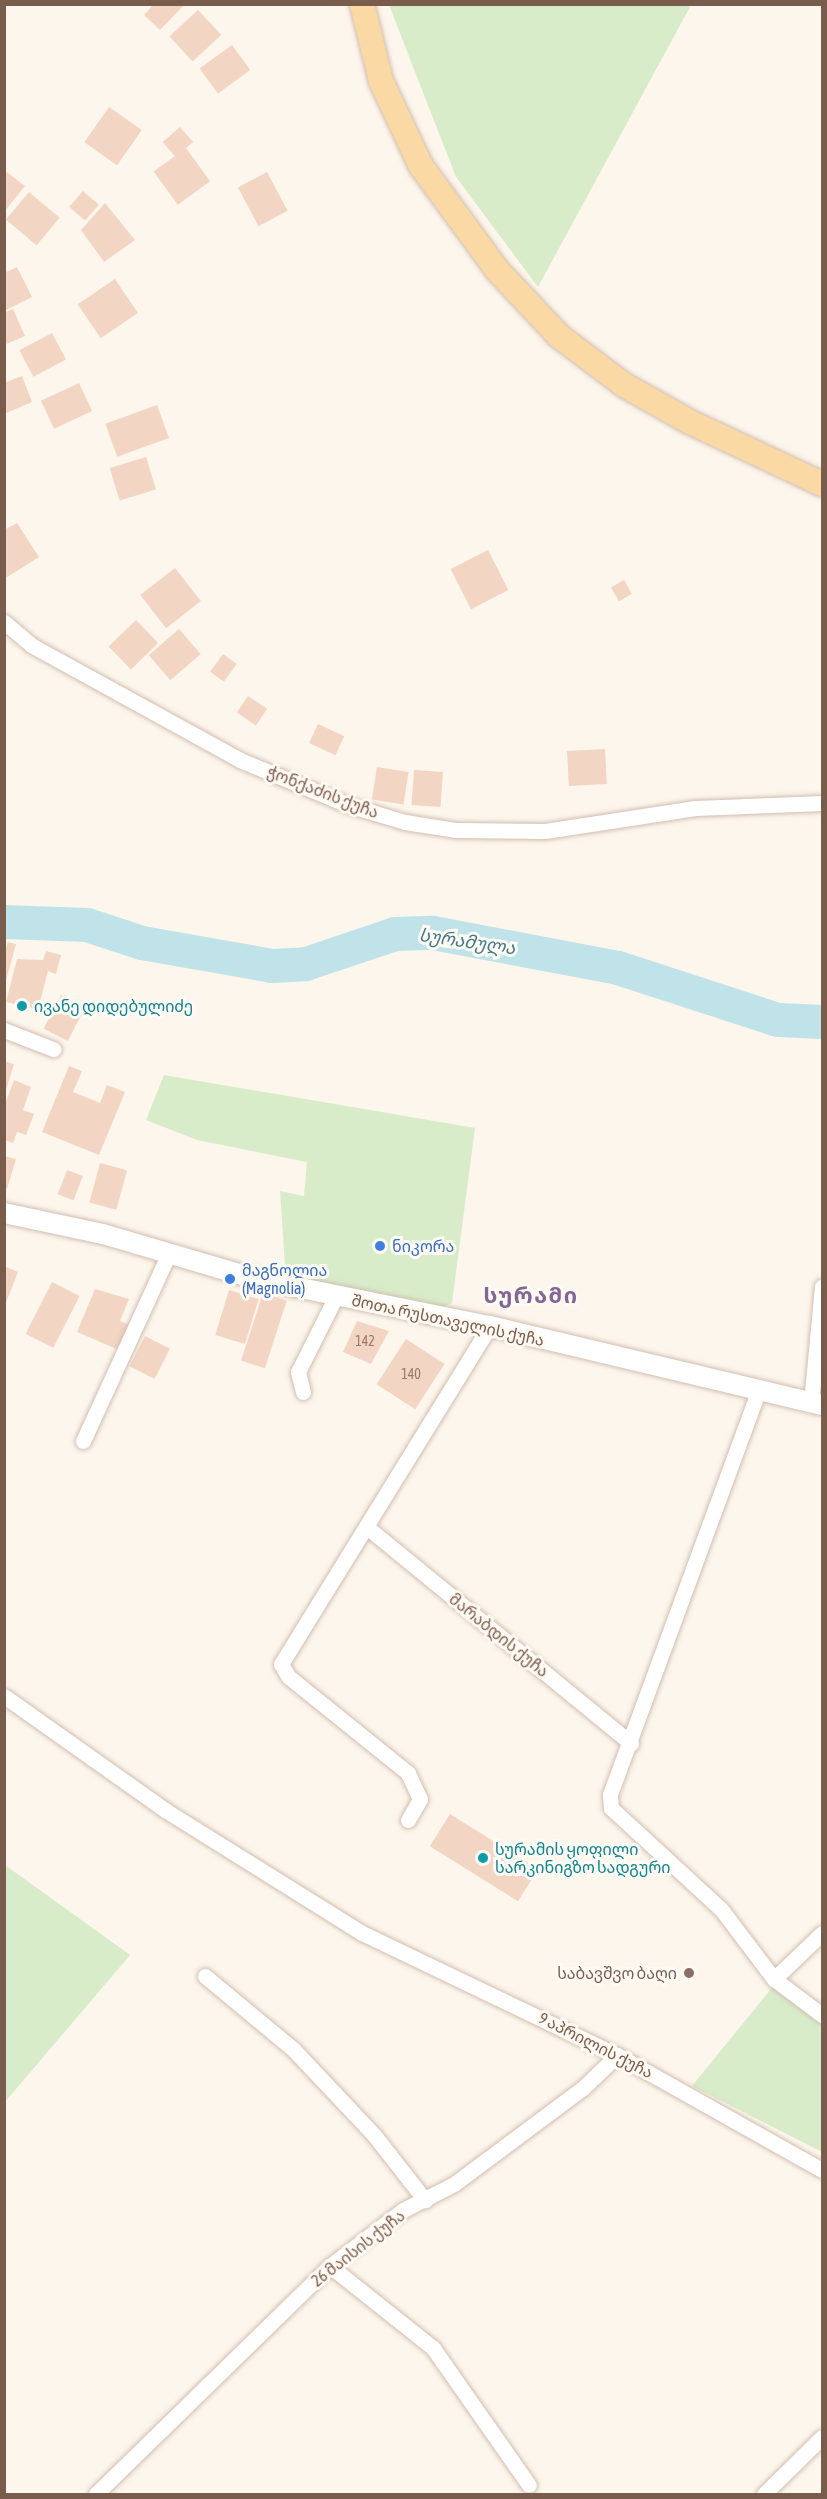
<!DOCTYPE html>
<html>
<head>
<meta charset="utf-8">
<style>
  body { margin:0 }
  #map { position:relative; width:827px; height:2499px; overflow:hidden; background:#fdf6ec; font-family:"Asap Condensed","Noto Sans Georgian",sans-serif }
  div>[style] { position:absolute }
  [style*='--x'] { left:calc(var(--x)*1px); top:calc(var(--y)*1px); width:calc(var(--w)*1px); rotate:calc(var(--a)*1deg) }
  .green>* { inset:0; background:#d8ecc9 }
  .river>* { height:34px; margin:-17px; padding:0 17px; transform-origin:17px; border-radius:17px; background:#bfe3e8 }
  .building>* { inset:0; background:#f3d5c3; transform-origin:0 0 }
  .roads { filter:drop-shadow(0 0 2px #d1beb0) drop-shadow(0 0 2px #d1beb0) }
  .minor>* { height:15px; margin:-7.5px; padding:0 7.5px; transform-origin:7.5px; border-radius:7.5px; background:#fff }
  .tertiary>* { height:20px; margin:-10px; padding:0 10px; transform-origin:10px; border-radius:10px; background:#fff }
  .primary>* { height:24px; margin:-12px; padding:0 12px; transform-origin:12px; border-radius:12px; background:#fbd9a5 }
  .dots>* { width:16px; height:16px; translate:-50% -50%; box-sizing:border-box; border:3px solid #fffaf3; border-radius:50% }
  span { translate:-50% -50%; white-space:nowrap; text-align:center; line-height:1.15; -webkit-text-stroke:6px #fffaf3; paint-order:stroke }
  .number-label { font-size:14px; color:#987a6a }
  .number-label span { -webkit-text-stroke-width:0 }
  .street-label { font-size:16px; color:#7a5c4d }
  .culture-label { font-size:16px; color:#0d838f }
  .left { translate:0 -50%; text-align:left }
  .shop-label { font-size:16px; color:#366cbe }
  .education-label { font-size:16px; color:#785e54 }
  .right { translate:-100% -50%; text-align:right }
  .water-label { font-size:18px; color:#437c86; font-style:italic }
  .district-label { font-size:22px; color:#846695; font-weight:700; letter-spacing:1.5px }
  .frame { position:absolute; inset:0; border:6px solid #7a5c4d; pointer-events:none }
</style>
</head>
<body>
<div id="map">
  <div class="green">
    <i style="clip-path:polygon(389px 5px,691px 5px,538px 287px,456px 177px)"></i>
    <i style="clip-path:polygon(164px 1075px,475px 1128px,452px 1303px,433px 1312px,294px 1287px,296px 1269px,285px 1266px,280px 1191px,304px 1196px,307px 1162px,197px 1140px,146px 1120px)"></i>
    <i style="clip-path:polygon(5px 1865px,130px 1955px,5px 2102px)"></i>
    <i style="clip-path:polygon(779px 1979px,822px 2013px,822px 2152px,692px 2086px)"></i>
  </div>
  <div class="river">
    <i style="--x:4;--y:922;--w:83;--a:2.1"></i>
    <i style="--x:87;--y:925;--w:58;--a:18.1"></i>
    <i style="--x:142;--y:943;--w:132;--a:10"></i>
    <i style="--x:272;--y:966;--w:34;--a:-3"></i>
    <i style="--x:306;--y:964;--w:94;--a:-18.6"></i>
    <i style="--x:395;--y:934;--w:38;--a:-2"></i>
    <i style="--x:433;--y:933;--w:188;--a:10.7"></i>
    <i style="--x:618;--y:968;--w:168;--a:18"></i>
    <i style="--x:778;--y:1020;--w:44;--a:2.6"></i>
  </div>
  <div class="building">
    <i style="clip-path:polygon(154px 4px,185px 4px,160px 30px,144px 15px)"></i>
    <i style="left:198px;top:10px;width:34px;height:39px;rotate:47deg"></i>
    <i style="left:232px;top:45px;width:31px;height:40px;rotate:54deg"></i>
    <i style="left:109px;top:107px;width:40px;height:43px;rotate:35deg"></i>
    <i style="left:180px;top:127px;width:20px;height:23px;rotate:49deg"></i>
    <i style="left:186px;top:148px;width:41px;height:40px;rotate:54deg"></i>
    <i style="clip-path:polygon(4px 170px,25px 186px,4px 212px)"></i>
    <i style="left:267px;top:172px;width:44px;height:33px;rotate:62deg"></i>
    <i style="left:83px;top:191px;width:21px;height:21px;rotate:41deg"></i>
    <i style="left:29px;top:192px;width:40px;height:36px;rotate:40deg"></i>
    <i style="clip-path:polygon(105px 203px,135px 240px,104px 262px,81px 230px)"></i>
    <i style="clip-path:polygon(17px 267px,32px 297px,4px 311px,4px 273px)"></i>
    <i style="left:115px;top:279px;width:41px;height:45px;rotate:56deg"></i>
    <i style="clip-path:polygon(13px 309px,25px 336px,4px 345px,4px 313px)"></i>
    <i style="left:52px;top:333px;width:30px;height:37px;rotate:62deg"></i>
    <i style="clip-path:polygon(22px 376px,32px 402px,4px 414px,4px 383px)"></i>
    <i style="left:79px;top:383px;width:31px;height:42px;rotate:65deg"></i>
    <i style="left:157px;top:405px;width:35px;height:55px;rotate:70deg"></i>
    <i style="left:146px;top:457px;width:34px;height:38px;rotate:73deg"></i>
    <i style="clip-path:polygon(17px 523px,39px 557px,4px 579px,4px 530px)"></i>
    <i style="left:488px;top:550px;width:45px;height:42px;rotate:63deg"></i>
    <i style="left:175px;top:568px;width:42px;height:44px;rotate:52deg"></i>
    <i style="left:624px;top:580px;width:16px;height:15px;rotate:60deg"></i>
    <i style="left:136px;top:620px;width:32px;height:38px;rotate:46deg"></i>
    <i style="left:179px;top:629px;width:33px;height:40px;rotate:49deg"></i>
    <i style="left:223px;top:654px;width:17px;height:22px;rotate:36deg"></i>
    <i style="left:248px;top:696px;width:23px;height:20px;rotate:34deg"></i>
    <i style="left:318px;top:724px;width:29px;height:21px;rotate:25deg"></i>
    <i style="left:605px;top:749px;width:35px;height:38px;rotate:87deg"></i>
    <i style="left:377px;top:767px;width:32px;height:33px;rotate:9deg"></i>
    <i style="left:414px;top:770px;width:29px;height:35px;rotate:4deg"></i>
    <i style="clip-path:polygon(8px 942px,16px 944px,5px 984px,4px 954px)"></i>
    <i style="clip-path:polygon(46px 951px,61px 955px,56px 974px,48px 971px,38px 1009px,6px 1002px,17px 959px,43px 960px)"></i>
    <i style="left:61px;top:995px;width:27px;height:38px;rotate:27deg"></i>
    <i style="clip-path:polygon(4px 1061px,14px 1064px,5px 1093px,4px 1092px)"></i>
    <i style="clip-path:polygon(69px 1066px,82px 1071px,73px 1092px,100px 1103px,107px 1085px,125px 1092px,99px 1155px,42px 1132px)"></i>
    <i style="clip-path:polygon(14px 1080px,31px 1087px,23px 1110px,34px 1114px,26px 1135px,17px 1132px,13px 1143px,4px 1140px,4px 1107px)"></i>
    <i style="clip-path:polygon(4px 1156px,16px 1159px,7px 1189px,4px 1188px)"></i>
    <i style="left:100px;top:1163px;width:28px;height:41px;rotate:15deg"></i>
    <i style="left:67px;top:1170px;width:17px;height:26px;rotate:21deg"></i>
    <i style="clip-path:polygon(4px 1266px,18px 1272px,5px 1305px,4px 1305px)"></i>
    <i style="left:52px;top:1282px;width:31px;height:58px;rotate:27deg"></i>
    <i style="clip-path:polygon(95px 1289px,129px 1299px,120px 1321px,130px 1325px,119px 1350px,77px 1332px)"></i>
    <i style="left:229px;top:1290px;width:31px;height:47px;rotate:17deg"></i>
    <i style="left:263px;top:1293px;width:25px;height:71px;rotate:18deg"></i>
    <i style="clip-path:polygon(357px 1321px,389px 1331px,371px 1364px,343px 1352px)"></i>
    <i style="left:145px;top:1336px;width:28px;height:34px;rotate:27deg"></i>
    <i style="left:406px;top:1339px;width:46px;height:54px;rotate:33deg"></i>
    <i style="left:450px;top:1814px;width:104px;height:38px;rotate:32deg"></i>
  </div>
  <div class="roads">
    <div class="minor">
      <i style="--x:4;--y:622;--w:35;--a:40"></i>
      <i style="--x:31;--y:645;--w:239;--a:28.8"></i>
      <i style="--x:240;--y:760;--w:117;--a:22.6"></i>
      <i style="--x:348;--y:805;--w:59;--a:16.6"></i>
      <i style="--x:405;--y:822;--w:52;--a:8.9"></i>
      <i style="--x:456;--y:830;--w:89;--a:0.6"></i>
      <i style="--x:545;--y:831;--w:152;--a:-8.7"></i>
      <i style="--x:695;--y:808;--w:127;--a:-2.3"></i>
      <i style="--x:4;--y:1030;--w:53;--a:21.2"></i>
      <i style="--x:303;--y:1392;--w:21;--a:-104"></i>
      <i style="--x:298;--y:1372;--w:85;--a:-63.4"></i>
      <i style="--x:758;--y:1392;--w:429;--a:110.2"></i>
      <i style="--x:610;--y:1795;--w:13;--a:86"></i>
      <i style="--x:611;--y:1808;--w:149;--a:42.6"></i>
      <i style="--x:721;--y:1909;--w:88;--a:52.9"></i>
      <i style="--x:774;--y:1979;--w:60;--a:36.9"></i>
      <i style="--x:811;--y:1403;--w:117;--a:-84.6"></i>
      <i style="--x:83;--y:1441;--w:205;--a:-65.4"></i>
      <i style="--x:368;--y:1528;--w:340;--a:39.3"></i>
      <i style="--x:4;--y:1696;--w:197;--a:35.3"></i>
      <i style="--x:165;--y:1810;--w:232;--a:32"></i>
      <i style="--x:362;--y:1933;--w:283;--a:25.6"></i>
      <i style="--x:617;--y:2055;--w:235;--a:29.3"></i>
      <i style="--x:408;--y:1820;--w:24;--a:-60"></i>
      <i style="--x:420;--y:1799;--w:29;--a:-115"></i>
      <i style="--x:408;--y:1773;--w:154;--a:-141.1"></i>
      <i style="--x:288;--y:1676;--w:14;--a:-120"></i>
      <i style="--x:281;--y:1664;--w:397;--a:-58.3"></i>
      <i style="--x:205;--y:1976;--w:114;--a:39.7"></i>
      <i style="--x:293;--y:2049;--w:118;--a:46.7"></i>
      <i style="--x:374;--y:2135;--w:83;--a:51.9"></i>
      <i style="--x:774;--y:1979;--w:66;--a:-43.8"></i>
      <i style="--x:330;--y:2266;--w:132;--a:38.5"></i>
      <i style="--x:433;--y:2348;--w:167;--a:55"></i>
      <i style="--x:96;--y:2494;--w:327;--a:-44.3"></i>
      <i style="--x:330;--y:2266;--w:92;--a:-37.5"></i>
      <i style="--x:403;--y:2210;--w:57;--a:-27"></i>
      <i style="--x:454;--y:2184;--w:161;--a:-36.7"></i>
      <i style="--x:583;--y:2088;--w:47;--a:-44.1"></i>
      <i style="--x:764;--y:2494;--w:81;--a:-44.5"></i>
    </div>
    <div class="tertiary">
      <i style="--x:4;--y:1213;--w:101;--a:12"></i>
      <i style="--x:103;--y:1234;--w:159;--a:16.4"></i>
      <i style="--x:256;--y:1279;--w:239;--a:11.4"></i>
      <i style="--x:490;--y:1326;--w:341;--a:13.4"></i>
    </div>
    <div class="primary">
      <i style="--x:362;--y:4;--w:79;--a:76.1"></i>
      <i style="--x:381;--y:81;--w:94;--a:64.8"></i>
      <i style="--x:421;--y:166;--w:129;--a:53.8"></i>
      <i style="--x:497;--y:270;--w:91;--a:46.8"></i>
      <i style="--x:559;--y:336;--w:81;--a:37"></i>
      <i style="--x:624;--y:385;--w:76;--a:29.3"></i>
      <i style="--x:690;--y:422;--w:146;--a:25.2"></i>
    </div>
  </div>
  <div class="dots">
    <i style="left:22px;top:1006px;background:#0f9aa8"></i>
    <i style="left:380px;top:1246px;background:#3f7fe0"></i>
    <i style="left:230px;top:1279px;background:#3f7fe0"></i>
    <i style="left:483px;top:1858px;background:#0f9aa8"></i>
    <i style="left:689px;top:1973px;background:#8d6e63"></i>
  </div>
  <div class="number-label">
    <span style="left:365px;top:1341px">142</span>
    <span style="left:411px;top:1374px">140</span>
  </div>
  <div class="street-label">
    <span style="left:323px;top:792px;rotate:21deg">ჭონქაძის ქუჩა</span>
    <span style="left:448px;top:1320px;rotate:12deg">შოთა რუსთაველის ქუჩა</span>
    <span style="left:499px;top:1635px;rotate:39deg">მარაბდის ქუჩა</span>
    <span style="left:596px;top:2045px;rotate:27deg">9 აპრილის ქუჩა</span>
    <span style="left:358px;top:2248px;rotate:-38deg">26 მაისის ქუჩა</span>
  </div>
  <div class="culture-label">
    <span class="left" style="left:34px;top:1006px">ივანე დიდებულიძე</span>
    <span class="left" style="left:495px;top:1858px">სურამის ყოფილი<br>სარკინიგზო სადგური</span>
  </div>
  <div class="shop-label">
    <span class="left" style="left:392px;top:1246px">ნიკორა</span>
    <span class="left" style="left:242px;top:1279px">მაგნოლია<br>(Magnolia)</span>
  </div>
  <div class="education-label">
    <span class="right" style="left:677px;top:1973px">საბავშვო ბაღი</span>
  </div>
  <div class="water-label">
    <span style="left:467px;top:942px;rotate:8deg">სურამულა</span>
  </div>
  <div class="district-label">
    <span style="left:531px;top:1296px">სურამი</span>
  </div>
  <div class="frame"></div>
</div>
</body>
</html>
